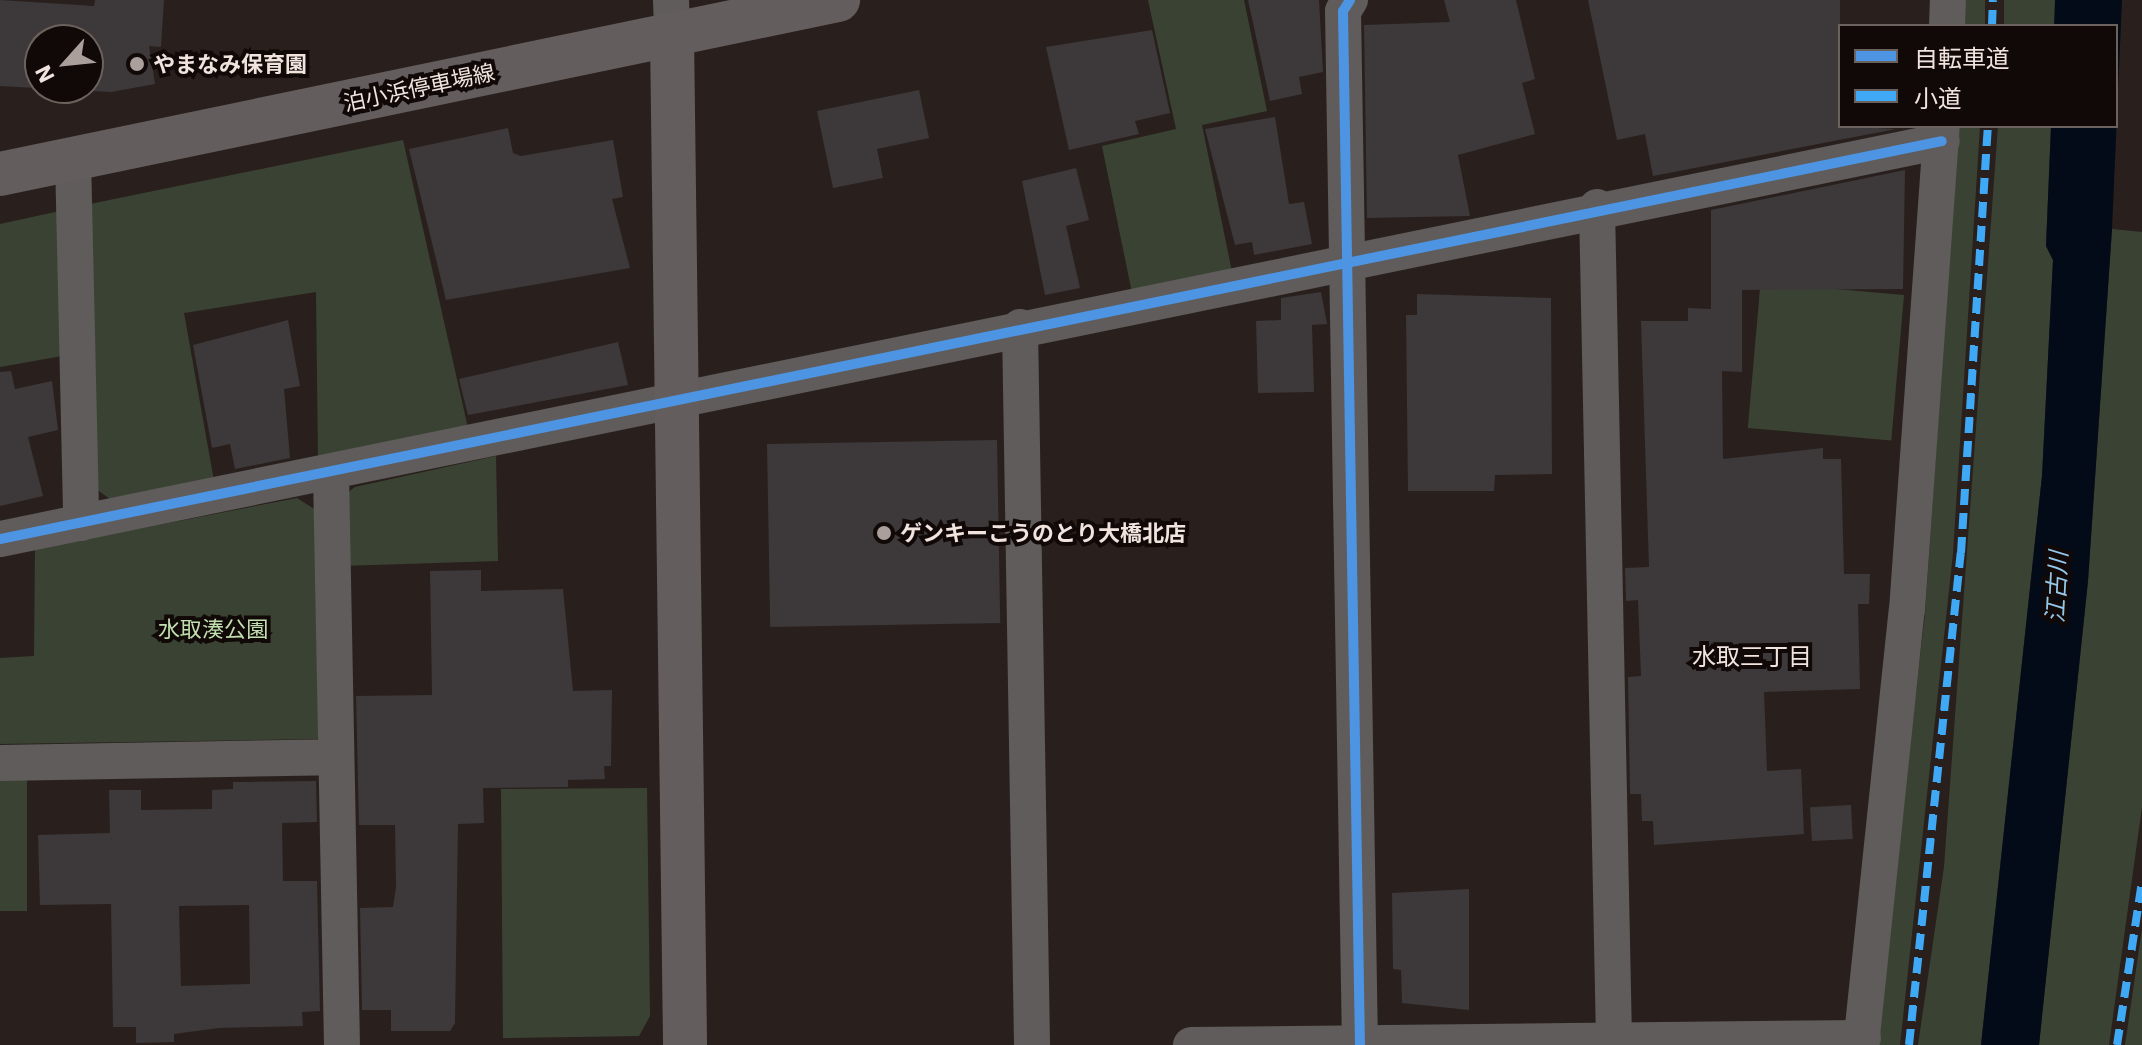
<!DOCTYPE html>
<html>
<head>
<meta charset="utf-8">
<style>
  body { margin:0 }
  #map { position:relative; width:2142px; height:1045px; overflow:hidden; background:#29201d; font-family:"IBM Plex Sans","Noto Sans JP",sans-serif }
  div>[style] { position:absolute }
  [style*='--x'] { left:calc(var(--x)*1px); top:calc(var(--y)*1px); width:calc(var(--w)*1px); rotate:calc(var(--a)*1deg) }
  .green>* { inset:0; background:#3a4333; transform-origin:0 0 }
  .water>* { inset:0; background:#040b18 }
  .building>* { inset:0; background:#3d383a; transform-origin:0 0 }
  .street>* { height:36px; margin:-18px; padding:0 18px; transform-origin:18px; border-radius:18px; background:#5f5c5b }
  .secondary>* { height:44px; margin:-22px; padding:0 22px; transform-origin:22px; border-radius:22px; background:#645d5d }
  .quiet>* { height:8px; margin-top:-4px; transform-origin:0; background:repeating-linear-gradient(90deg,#3fa9f5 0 16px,transparent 0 24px) }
  .cycleway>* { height:10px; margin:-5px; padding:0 5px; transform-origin:5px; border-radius:5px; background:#4d94e3 }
  .dots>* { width:22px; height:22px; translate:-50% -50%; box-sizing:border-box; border:4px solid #110907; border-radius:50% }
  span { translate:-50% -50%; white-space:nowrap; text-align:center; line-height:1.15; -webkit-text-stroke:8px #110907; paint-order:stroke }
  .poi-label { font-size:22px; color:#f1e4df; font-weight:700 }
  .left { translate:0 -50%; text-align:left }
  .street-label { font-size:22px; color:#f1e4df }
  .park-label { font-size:22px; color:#c0dfae }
  .water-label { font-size:24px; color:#95c7eb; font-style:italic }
  .neighbourhood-label { font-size:24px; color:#f1e4df }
  .legend { position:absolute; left:1838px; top:24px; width:280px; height:104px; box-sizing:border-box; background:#110907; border:2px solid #6b615d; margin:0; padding:10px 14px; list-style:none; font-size:24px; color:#f1e4df }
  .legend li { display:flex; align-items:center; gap:16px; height:40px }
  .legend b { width:40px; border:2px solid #6b615d }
  .north { position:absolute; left:24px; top:24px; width:80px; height:80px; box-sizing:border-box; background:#110907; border:2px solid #6b615d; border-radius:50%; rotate:243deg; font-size:22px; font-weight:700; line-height:32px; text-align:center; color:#f1e4df }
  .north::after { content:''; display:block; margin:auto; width:28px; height:36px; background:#ab9f9b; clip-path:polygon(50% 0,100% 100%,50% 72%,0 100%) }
</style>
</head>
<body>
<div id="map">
  <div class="green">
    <i style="clip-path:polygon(1148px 0,1244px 0,1267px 111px,1202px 125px,1232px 272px,1132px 293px,1102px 146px,1176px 129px)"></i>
    <i style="left:1965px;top:0;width:20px;height:26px"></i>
    <i style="left:2004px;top:0;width:51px;height:26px"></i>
    <i style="clip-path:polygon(1958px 126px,1980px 126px,1953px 553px,1900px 1045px,1875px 1045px,1925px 614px)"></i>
    <i style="clip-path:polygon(1998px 126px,2051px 126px,2046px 246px,2053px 260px,2042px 476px,1981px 1045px,1918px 1045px,1944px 867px)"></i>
    <i style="clip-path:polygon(403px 140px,468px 428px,318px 459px,316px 292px,184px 313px,214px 481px,113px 501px,96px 489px,90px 204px)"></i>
    <i style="clip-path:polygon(60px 211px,62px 356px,0 367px,0 224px)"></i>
    <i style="clip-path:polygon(2112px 229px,2142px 232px,2142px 807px,2109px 1045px,2039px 1045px,2088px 581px)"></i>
    <i style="left:1904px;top:295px;width:146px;height:144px;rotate:95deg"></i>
    <i style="clip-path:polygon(496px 456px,498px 561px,341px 566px,346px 494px,355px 487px)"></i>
    <i style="clip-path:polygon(297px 498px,322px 514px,326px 730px,317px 739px,0 744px,0 658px,34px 656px,35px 549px)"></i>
    <i style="left:0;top:780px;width:27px;height:131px"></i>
    <i style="clip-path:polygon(647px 788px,650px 1016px,639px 1036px,503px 1038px,501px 789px)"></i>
    <i style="clip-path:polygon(2142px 929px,2142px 1045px,2125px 1045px)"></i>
  </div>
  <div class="water">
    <i style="clip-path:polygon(2055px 0,2122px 0,2112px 229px,2088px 581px,2039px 1045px,1981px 1045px,2042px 476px,2053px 260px,2046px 246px,2051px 126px,2116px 126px,2116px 26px,2054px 26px)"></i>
  </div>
  <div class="building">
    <i style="clip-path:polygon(evenodd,0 0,94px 6px,95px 0,164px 0,161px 47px,149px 46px,155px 84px,111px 92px,0 86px,0 0,40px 40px,88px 40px,88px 88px,40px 88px,40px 40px)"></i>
    <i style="clip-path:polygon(1248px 0,1319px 0,1323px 72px,1299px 77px,1302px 94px,1270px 101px)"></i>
    <i style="clip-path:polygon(1444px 0,1516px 0,1535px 79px,1522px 83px,1535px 134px,1458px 155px,1470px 216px,1367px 218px,1364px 25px,1450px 22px)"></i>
    <i style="clip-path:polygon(1588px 0,1840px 0,1840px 126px,1896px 129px,1653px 176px,1645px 134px,1617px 140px)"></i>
    <i style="clip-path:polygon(1152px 30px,1170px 113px,1135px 121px,1139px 134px,1069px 150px,1046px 47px)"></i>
    <i style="clip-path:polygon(919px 90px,929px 138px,877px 149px,883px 178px,833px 188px,817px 111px)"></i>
    <i style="clip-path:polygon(1275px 117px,1289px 204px,1304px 202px,1312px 244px,1254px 255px,1252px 242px,1235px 245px,1205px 129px)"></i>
    <i style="clip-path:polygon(508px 128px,513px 153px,521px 156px,613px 140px,623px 197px,612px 199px,630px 268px,446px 300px,409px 149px)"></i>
    <i style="clip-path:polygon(1076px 168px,1089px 220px,1066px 226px,1080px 288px,1045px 295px,1022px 181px)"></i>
    <i style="clip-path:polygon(1905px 170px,1903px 289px,1742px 290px,1742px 372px,1722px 371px,1723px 459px,1823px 448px,1823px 459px,1841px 459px,1844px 574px,1870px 574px,1869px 604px,1858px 604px,1860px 689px,1764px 692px,1767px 771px,1801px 769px,1804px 834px,1654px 845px,1653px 821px,1642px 821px,1641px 794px,1630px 794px,1628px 677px,1641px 676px,1638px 600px,1626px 601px,1625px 568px,1649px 567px,1641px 321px,1688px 321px,1688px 308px,1711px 309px,1711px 210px)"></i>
    <i style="clip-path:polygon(1321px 292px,1327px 324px,1312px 325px,1314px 392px,1258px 393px,1256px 321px,1281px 320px,1281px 298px)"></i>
    <i style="clip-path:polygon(1417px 294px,1551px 298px,1552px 474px,1495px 475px,1494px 491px,1408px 491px,1406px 315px,1417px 315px)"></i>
    <i style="clip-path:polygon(288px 320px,300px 386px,284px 389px,290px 458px,235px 469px,230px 444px,212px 448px,193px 345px)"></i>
    <i style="clip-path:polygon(618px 342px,628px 385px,468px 415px,459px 379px)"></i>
    <i style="clip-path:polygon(11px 371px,15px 389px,52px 381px,58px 430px,28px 437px,43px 496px,0 506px,0 372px)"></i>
    <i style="left:997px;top:440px;width:183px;height:230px;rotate:89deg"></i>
    <i style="clip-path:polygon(481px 570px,481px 591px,563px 589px,573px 691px,612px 690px,611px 766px,604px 766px,605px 779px,568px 780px,568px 787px,483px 788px,484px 823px,458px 824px,455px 1023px,450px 1031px,391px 1031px,391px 1010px,362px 1010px,360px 908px,393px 907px,396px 887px,395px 825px,359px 825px,356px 696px,432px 695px,430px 571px)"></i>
    <i style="clip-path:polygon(evenodd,316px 781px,317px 822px,282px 823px,283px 881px,317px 881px,320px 1011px,302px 1012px,303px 1026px,219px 1028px,174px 1034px,174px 1042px,136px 1043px,136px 1027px,113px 1027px,111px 904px,40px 905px,38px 835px,110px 833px,109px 790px,141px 790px,141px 810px,212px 809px,212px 790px,233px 789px,233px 782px,316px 781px,249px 905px,250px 984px,181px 986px,179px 906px,249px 905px)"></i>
    <i style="left:1851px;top:805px;width:34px;height:41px;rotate:87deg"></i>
    <i style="clip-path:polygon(1469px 889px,1469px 1010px,1402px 1003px,1401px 970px,1393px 969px,1392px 893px)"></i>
  </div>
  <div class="street">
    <i style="--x:671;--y:0;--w:35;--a:88"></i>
    <i style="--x:1350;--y:0;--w:13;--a:122"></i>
    <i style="--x:1343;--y:11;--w:1034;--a:89.06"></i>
    <i style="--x:1947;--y:26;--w:26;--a:-88"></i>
    <i style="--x:73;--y:158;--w:365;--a:88.7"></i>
    <i style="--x:1597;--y:207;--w:829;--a:88.83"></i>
    <i style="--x:1020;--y:327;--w:718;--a:89.04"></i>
    <i style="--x:331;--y:474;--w:571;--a:88.9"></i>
    <i style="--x:0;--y:539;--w:1982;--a:-11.58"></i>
    <i style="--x:0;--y:763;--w:333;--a:-1"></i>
    <i style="--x:1191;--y:1045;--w:672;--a:-0.6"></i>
    <i style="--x:1861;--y:1045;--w:437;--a:-84"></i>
    <i style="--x:1907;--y:610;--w:485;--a:-85.9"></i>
  </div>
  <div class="secondary">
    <i style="--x:672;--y:35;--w:1010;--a:89.26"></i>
    <i style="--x:0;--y:174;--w:856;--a:-11.73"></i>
  </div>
  <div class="quiet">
    <i style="--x:1992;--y:26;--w:26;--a:-88"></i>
    <i style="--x:1909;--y:1045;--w:495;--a:-84"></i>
    <i style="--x:1961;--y:553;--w:428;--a:-86.4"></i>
    <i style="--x:2117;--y:1045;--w:166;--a:-81.3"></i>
  </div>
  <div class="cycleway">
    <i style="--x:1350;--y:0;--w:13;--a:122"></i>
    <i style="--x:1343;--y:11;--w:1034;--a:89.06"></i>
    <i style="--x:0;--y:539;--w:1982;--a:-11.58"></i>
  </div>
  <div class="dots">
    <i style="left:137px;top:64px;background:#ab9f9b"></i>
    <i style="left:884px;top:533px;background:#ab9f9b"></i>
  </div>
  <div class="poi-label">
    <span class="left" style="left:153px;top:64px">やまなみ保育園</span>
    <span class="left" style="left:900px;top:533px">ゲンキーこうのとり大橋北店</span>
  </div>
  <div class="street-label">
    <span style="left:419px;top:87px;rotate:-12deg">泊小浜停車場線</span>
  </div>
  <div class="park-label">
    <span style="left:213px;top:629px">水取湊公園</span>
  </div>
  <div class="water-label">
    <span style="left:2057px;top:587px;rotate:-87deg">江古川</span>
  </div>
  <div class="neighbourhood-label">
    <span style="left:1752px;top:657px">水取三丁目</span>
  </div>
  <ul class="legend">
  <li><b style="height:10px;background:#4d94e3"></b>自転車道</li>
  <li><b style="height:10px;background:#3fa9f5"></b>小道</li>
  </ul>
  <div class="north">N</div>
</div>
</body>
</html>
